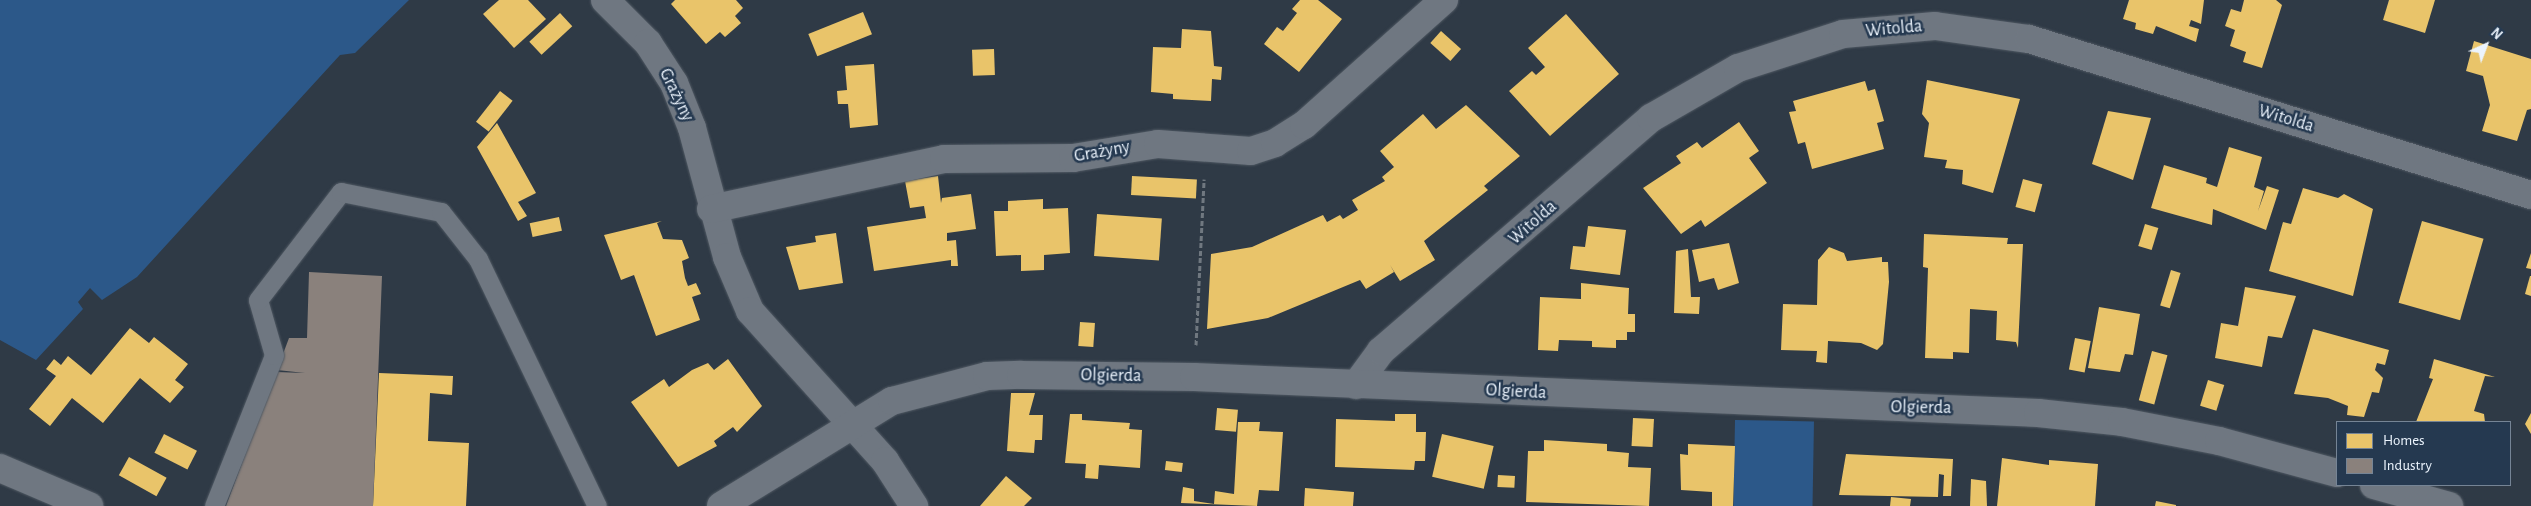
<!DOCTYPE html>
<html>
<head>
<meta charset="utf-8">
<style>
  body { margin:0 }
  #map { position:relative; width:2531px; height:506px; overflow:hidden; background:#2f3a46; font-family:"Alegreya Sans",sans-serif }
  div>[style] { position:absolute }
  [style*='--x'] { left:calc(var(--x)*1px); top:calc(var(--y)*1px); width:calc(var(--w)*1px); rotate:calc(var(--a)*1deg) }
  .green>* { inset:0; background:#2c5889; transform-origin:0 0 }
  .homes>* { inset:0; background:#e9c46a; transform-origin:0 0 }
  .industry>* { inset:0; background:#8a817c }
  .path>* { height:3px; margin-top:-1.5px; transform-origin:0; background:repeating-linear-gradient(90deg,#707880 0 5px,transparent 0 7.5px) }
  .roads { filter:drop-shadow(0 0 1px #4f5862) drop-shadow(0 0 1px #4f5862) }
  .service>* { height:19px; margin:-9.5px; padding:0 9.5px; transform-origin:9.5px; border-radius:9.5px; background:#6f7781 }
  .minor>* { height:28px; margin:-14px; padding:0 14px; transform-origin:14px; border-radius:14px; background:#6f7781 }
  span { translate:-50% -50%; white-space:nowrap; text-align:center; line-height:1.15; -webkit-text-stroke:5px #253950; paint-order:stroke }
  .street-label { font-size:18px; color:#ecf4fd }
  .legend { position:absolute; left:2336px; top:421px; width:175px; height:65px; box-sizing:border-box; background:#253950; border:1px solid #758495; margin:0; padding:6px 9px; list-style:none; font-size:15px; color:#ecf4fd }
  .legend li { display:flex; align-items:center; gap:10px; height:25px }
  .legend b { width:25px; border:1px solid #758495 }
  .north { position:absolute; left:2461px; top:20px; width:50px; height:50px; -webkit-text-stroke:4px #253950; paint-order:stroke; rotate:43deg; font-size:14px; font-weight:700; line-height:20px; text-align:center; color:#ecf4fd }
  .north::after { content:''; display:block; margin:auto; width:18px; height:22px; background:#ecf4fd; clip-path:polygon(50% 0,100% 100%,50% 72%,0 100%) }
</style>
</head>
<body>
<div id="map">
  <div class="green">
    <i style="clip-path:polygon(0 0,409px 0,355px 53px,340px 55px,137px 277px,102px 300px,90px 288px,78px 302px,83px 309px,36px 360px,0 340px)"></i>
    <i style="left:1735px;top:420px;width:79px;height:86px;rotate:1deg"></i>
  </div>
  <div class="homes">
    <i style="clip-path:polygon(499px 0,528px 0,546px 19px,514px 48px,483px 14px)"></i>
    <i style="clip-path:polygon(675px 0,736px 0,743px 8px,735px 16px,741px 23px,725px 37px,720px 32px,706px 44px,671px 4px)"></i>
    <i style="clip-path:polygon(1300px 0,1318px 0,1342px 19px,1299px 72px,1264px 44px,1277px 27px,1283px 31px,1297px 13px,1292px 9px)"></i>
    <i style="clip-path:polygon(2129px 0,2204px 0,2201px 24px,2191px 20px,2189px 26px,2199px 29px,2196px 42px,2156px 26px,2153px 34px,2135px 29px,2136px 23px,2123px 19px)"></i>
    <i style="clip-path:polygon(2244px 0,2276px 0,2282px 5px,2262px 68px,2243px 62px,2246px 52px,2230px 46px,2235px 30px,2225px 26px,2231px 9px,2241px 12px)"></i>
    <i style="clip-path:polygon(2389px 0,2435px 0,2425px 33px,2383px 20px)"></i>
    <i style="left:863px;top:12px;width:24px;height:59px;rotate:68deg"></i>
    <i style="left:560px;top:13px;width:18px;height:42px;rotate:47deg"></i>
    <i style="clip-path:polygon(1566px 14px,1619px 74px,1550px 136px,1509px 91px,1532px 71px,1536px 75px,1545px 67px,1528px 48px)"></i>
    <i style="clip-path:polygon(1182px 29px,1211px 31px,1214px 66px,1222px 67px,1221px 80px,1212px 79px,1211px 101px,1173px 99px,1173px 94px,1151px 92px,1153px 47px,1181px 48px)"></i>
    <i style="left:1441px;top:31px;width:27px;height:16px;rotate:42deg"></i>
    <i style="clip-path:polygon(2474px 41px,2531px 59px,2531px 109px,2527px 110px,2517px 141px,2482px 131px,2490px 105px,2483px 76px,2466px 71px)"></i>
    <i style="left:994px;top:49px;width:26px;height:22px;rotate:88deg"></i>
    <i style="clip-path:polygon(874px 64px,878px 125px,850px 128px,848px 104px,838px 104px,837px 91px,847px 90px,845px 66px)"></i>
    <i style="clip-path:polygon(1927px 80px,2020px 99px,1993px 193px,1962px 184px,1963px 170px,1945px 168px,1947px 160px,1924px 157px,1929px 123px,1922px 114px)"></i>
    <i style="clip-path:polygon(1865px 81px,1868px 91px,1875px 89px,1884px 121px,1877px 123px,1884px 149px,1812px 169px,1805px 142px,1798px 144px,1789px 112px,1796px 111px,1793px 101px)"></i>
    <i style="left:500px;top:91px;width:16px;height:39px;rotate:38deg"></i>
    <i style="clip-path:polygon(1466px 105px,1520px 156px,1484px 186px,1488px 190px,1424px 241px,1435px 260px,1400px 281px,1390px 265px,1394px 272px,1366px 289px,1360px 280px,1268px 318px,1207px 329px,1211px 254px,1252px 247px,1323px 215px,1327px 222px,1340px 215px,1343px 219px,1358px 210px,1352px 200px,1385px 181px,1382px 177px,1394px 167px,1380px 151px,1423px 114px,1436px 129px)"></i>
    <i style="clip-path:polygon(2108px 111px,2151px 118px,2133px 180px,2092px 164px)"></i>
    <i style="clip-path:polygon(1739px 122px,1759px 151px,1749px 158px,1767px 183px,1705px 227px,1701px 220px,1681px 234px,1643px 188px,1681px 163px,1676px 156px,1697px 142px,1702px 148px)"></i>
    <i style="clip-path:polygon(497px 123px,536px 193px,518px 202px,527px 216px,518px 221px,477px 147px)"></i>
    <i style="clip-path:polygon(2229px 147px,2262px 157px,2254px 187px,2264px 191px,2258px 211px,2267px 186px,2279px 190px,2266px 230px,2213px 209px,2212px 225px,2151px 208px,2164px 165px,2207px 178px,2206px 183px,2217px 187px)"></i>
    <i style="clip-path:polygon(938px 176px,941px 203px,942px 198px,971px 194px,976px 229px,947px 233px,947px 241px,956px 240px,958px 266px,951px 266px,951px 260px,874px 271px,867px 227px,926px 218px,924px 206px,910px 208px,905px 181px)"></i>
    <i style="left:1132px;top:176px;width:65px;height:19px;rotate:3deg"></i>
    <i style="left:2023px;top:179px;width:20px;height:29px;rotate:15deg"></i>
    <i style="clip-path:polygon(2303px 188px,2338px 198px,2344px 194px,2373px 209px,2353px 296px,2269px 271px,2283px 222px,2291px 224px)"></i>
    <i style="clip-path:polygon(1043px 199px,1043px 209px,1068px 208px,1070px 253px,1044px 255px,1044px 270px,1021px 271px,1021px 255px,996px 256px,994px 211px,1008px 211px,1008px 201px)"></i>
    <i style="left:1097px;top:214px;width:65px;height:42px;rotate:4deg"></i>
    <i style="left:559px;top:217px;width:14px;height:30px;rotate:78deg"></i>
    <i style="clip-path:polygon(662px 221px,657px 223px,663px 239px,682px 240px,689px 258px,682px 261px,685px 278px,688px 286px,696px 283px,701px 294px,692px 297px,700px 320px,656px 336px,634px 275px,621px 280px,604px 235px)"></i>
    <i style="left:2422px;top:221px;width:64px;height:85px;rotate:16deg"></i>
    <i style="left:2145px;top:224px;width:14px;height:23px;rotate:17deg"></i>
    <i style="clip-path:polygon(1588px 226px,1626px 230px,1620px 275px,1570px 269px,1573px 246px,1585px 247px)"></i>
    <i style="clip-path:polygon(836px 233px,843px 283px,799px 290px,786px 247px,816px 242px,815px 236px)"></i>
    <i style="clip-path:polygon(1924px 234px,2008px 238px,2007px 244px,2023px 244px,2018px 348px,2016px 342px,1996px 340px,1997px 311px,1970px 309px,1969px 353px,1953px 352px,1953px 359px,1925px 358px,1928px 268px,1923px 267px)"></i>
    <i style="clip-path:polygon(1729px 243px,1739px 283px,1718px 290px,1714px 278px,1699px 282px,1692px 250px)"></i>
    <i style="clip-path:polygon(1829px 247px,1844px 253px,1847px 261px,1882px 257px,1882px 262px,1888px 262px,1889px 282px,1883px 344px,1877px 350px,1861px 343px,1828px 341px,1827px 363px,1816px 362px,1817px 351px,1781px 350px,1783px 304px,1817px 305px,1818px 260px)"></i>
    <i style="clip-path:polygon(1688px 249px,1691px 297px,1700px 297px,1699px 314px,1674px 313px,1676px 251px)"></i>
    <i style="clip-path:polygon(2531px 253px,2531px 269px,2526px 268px)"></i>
    <i style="left:2171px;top:270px;width:10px;height:37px;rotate:17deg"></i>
    <i style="clip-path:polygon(2530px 276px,2531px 276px,2531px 296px,2525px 294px)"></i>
    <i style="clip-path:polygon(1581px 283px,1629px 288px,1628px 314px,1635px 314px,1635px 332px,1627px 332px,1627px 340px,1616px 340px,1616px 348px,1592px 347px,1592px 341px,1559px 340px,1558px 351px,1538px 350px,1540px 297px,1581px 299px)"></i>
    <i style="clip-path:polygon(2245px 287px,2296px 296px,2282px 338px,2268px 336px,2262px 367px,2215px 358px,2221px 323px,2238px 326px)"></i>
    <i style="clip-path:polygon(2099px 307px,2140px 314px,2133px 355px,2125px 354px,2120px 372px,2088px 368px)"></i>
    <i style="left:1080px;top:322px;width:15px;height:24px;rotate:4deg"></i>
    <i style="clip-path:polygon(130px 328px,149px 343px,154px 337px,188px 364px,175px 380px,184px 387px,170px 403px,140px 378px,103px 423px,72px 398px,50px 426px,29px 409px,56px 376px,46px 369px,54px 359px,61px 365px,68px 356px,91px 375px)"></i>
    <i style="clip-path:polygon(2313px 329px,2389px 350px,2385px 365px,2377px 363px,2375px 370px,2383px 378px,2379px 393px,2372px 392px,2364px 417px,2347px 415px,2348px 406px,2328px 398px,2294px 394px)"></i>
    <i style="left:2075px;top:338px;width:16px;height:32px;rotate:11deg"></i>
    <i style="left:2152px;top:351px;width:16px;height:51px;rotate:15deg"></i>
    <i style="clip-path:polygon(728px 359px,762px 406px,737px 432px,733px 427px,714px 441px,717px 446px,678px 467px,631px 402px,664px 379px,669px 387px,692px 370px,708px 363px,714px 370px)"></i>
    <i style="clip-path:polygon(2434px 359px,2495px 377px,2485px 376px,2474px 411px,2484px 414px,2485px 422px,2416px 422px,2433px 379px,2429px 378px)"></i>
    <i style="clip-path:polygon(379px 373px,453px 376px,452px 395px,430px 393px,428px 441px,469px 443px,466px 506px,373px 506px)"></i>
    <i style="left:2208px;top:380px;width:17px;height:27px;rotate:17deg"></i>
    <i style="clip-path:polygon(1011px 393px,1035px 393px,1029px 415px,1043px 415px,1042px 440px,1035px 440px,1034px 453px,1007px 451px)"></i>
    <i style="left:1217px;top:408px;width:21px;height:22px;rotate:5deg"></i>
    <i style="clip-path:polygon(2531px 413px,2531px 434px,2525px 424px)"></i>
    <i style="clip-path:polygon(1070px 414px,1082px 414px,1082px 420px,1130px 423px,1129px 429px,1142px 430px,1140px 468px,1099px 465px,1098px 479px,1085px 478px,1086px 464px,1065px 463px)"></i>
    <i style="clip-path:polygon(1395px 414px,1416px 414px,1416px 432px,1426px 432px,1425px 461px,1415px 461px,1414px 470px,1335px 467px,1336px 419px,1395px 421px)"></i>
    <i style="left:1633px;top:418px;width:21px;height:28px;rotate:3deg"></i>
    <i style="clip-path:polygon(1238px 422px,1260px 422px,1259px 431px,1283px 432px,1279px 491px,1259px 490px,1257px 506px,1181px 503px,1183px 487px,1194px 489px,1194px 501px,1214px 504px,1215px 491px,1234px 494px)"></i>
    <i style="left:164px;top:434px;width:37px;height:21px;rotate:27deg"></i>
    <i style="left:1442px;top:434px;width:53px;height:44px;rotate:13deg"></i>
    <i style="clip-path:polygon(1544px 440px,1607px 444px,1607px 451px,1629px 453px,1628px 467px,1651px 468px,1649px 506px,1526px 502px,1528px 451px,1544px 451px)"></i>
    <i style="clip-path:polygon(1688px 444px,1735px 446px,1733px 506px,1712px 506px,1712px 492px,1681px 490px,1680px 454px,1688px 455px)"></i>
    <i style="clip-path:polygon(1846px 454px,1953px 459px,1951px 496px,1943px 496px,1944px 475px,1939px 474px,1938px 497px,1839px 495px)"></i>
    <i style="left:129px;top:457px;width:43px;height:21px;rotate:29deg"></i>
    <i style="clip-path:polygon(2002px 458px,2049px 465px,2049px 460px,2098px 464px,2095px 506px,1997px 506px)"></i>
    <i style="left:1166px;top:461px;width:17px;height:9px;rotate:7deg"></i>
    <i style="left:1498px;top:475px;width:17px;height:12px;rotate:3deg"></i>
    <i style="clip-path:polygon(1006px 476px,1032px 498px,1024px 506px,980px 506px)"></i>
    <i style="clip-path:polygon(1971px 479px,1986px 481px,1987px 506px,1970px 506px)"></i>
    <i style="clip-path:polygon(1305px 488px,1354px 492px,1353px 506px,1304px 506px)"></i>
    <i style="clip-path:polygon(1891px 497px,1911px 499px,1910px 506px,1890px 506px)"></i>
    <i style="clip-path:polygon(2156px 501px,2176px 505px,2176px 506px,2155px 506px)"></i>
  </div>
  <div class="industry">
    <i style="clip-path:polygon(309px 272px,382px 276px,373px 506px,226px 506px,276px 372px,305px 373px,277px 370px,289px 338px,307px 338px)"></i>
  </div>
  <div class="path">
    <i style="--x:1196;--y:345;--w:166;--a:-87.2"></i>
  </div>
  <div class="roads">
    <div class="service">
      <i style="--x:214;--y:506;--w:162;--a:-68.3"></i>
      <i style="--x:274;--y:355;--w:57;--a:-106.2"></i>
      <i style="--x:258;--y:300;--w:136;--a:-52.5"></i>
      <i style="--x:341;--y:192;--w:102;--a:11.3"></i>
      <i style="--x:441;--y:212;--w:60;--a:51.8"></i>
      <i style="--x:478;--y:259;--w:274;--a:64.3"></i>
    </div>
    <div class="minor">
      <i style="--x:605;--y:0;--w:61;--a:45"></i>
      <i style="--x:648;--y:43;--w:48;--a:57"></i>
      <i style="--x:674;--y:83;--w:48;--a:68.2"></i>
      <i style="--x:692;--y:128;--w:134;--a:74.8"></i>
      <i style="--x:727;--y:257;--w:59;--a:66.9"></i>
      <i style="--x:750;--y:311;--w:202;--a:48"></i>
      <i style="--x:885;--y:461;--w:54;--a:57.2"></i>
      <i style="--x:711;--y:209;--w:238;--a:-12.1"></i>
      <i style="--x:944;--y:159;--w:129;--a:-0.4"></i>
      <i style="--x:1073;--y:158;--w:86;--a:-9.4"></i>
      <i style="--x:1158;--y:144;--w:93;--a:4.3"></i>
      <i style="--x:1251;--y:151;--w:25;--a:-18"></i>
      <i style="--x:1275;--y:143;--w:34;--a:-32"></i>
      <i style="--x:1304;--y:125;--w:188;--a:-41.8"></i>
      <i style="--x:1356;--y:385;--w:42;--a:-53.7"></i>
      <i style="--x:1381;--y:351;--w:357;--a:-40.8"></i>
      <i style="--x:1651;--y:118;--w:100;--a:-29.9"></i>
      <i style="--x:1738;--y:68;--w:110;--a:-17.9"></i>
      <i style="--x:1843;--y:34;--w:92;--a:-5"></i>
      <i style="--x:1935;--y:26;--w:95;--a:7.9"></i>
      <i style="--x:2029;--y:39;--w:526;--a:17.26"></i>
      <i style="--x:0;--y:468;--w:97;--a:23.1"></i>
      <i style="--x:2374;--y:485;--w:78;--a:15.6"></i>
      <i style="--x:721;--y:506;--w:201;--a:-31.6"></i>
      <i style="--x:892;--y:401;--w:98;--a:-14.7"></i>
      <i style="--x:987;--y:376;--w:34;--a:-2"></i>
      <i style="--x:1021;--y:375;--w:173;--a:0.7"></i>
      <i style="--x:1194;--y:377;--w:845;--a:2.44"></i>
      <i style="--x:2038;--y:413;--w:84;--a:6.1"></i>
      <i style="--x:2122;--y:422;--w:99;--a:11.1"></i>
      <i style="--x:2219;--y:441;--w:122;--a:15.2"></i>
    </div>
  </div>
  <div class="street-label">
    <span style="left:1894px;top:29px;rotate:-5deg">Witolda</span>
    <span style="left:676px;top:95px;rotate:64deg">Grażyny</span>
    <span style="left:2286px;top:119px;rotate:17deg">Witolda</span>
    <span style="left:1102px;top:152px;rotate:-10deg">Grażyny</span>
    <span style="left:1533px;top:223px;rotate:-41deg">Witolda</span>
    <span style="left:1111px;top:376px;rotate:1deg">Olgierda</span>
    <span style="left:1516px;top:392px;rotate:3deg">Olgierda</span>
    <span style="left:1921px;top:408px;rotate:1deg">Olgierda</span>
  </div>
  <ul class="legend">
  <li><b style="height:14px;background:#e9c46a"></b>Homes</li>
  <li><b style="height:14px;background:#8a817c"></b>Industry</li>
  </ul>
  <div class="north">N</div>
</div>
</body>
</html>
